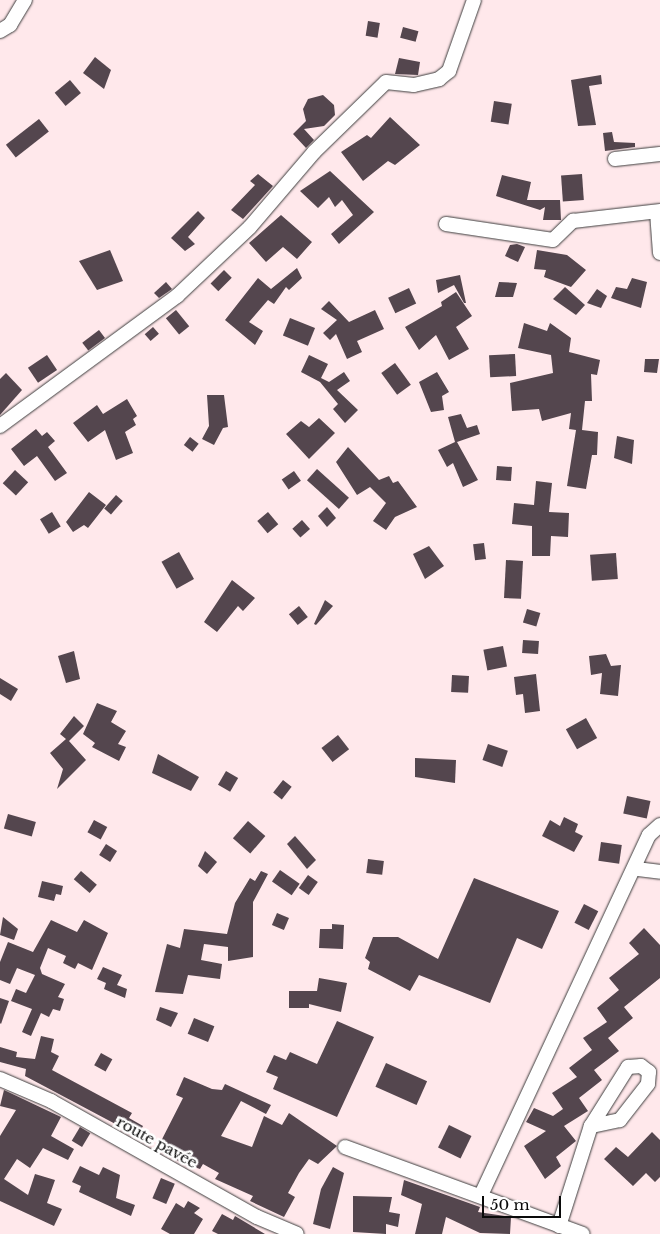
<!DOCTYPE html>
<html>
<head>
<meta charset="utf-8">
<style>
  body { margin:0 }
  #map { position:relative; width:660px; height:1234px; overflow:hidden; background:#ffe8eb; font-family:"Libre Baskerville",serif }
  div>[style] { position:absolute }
  [style*='--x'] { left:calc(var(--x)*1px); top:calc(var(--y)*1px); width:calc(var(--w)*1px); rotate:calc(var(--a)*1deg) }
  .building>* { inset:0; background:#54464e; transform-origin:0 0 }
  .roads { filter:drop-shadow(0 0 1px #3d3d3d) drop-shadow(0 0 1px #3d3d3d) }
  .minor>* { height:14px; margin:-7px; padding:0 7px; transform-origin:7px; border-radius:7px; background:#fff }
  span { translate:-50% -50%; white-space:nowrap; text-align:center; line-height:1.15; -webkit-text-stroke:5px #fff; paint-order:stroke }
  .street-label { font-size:15px; color:#0a0a0a }
  .scale { position:absolute; left:482px; top:1196px; width:79px; height:22px; box-sizing:border-box; border:2px solid #0a0a0a; border-top:0; padding-left:6px; font-size:15px; line-height:18px; white-space:nowrap; color:#0a0a0a; -webkit-text-stroke:4px #fff; paint-order:stroke }
</style>
</head>
<body>
<div id="map">
  <div class="building">
    <i style="left:368px;top:21px;width:12px;height:15px;rotate:9deg"></i>
    <i style="left:403px;top:27px;width:16px;height:11px;rotate:15deg"></i>
    <i style="clip-path:polygon(95px 57px,111px 70px,104px 89px,83px 73px)"></i>
    <i style="clip-path:polygon(399px 58px,420px 62px,418px 75px,395px 74px)"></i>
    <i style="clip-path:polygon(601px 75px,602px 84px,589px 86px,596px 125px,578px 126px,571px 80px)"></i>
    <i style="left:70px;top:80px;width:17px;height:20px;rotate:50deg"></i>
    <i style="clip-path:polygon(323px 95px,334px 105px,335px 115px,324px 126px,304px 129px,314px 140px,306px 148px,293px 134px,306px 121px,303px 109px,308px 99px)"></i>
    <i style="left:494px;top:101px;width:18px;height:21px;rotate:9deg"></i>
    <i style="clip-path:polygon(390px 117px,420px 145px,395px 165px,388px 161px,363px 181px,341px 152px,367px 135px,371px 138px)"></i>
    <i style="left:39px;top:119px;width:16px;height:42px;rotate:52deg"></i>
    <i style="clip-path:polygon(612px 132px,614px 142px,635px 143px,635px 147px,605px 151px,603px 133px)"></i>
    <i style="clip-path:polygon(330px 171px,374px 212px,339px 244px,331px 234px,353px 215px,342px 200px,335px 207px,329px 197px,318px 208px,300px 191px)"></i>
    <i style="clip-path:polygon(258px 174px,273px 186px,243px 219px,231px 210px,255px 185px,250px 181px)"></i>
    <i style="left:582px;top:174px;width:26px;height:21px;rotate:86deg"></i>
    <i style="clip-path:polygon(502px 175px,531px 182px,527px 200px,560px 200px,561px 220px,543px 220px,545px 207px,540px 210px,496px 196px)"></i>
    <i style="clip-path:polygon(198px 211px,205px 218px,188px 237px,195px 244px,185px 251px,171px 238px)"></i>
    <i style="clip-path:polygon(281px 215px,312px 242px,297px 259px,283px 247px,266px 262px,249px 243px)"></i>
    <i style="clip-path:polygon(517px 244px,525px 247px,518px 262px,505px 256px,510px 245px)"></i>
    <i style="clip-path:polygon(110px 250px,123px 281px,97px 290px,79px 261px)"></i>
    <i style="clip-path:polygon(537px 250px,567px 255px,586px 270px,571px 287px,544px 277px,546px 270px,534px 269px)"></i>
    <i style="clip-path:polygon(297px 268px,302px 278px,289px 290px,286px 287px,274px 304px,268px 300px,249px 322px,263px 331px,255px 345px,225px 320px,258px 278px,271px 289px)"></i>
    <i style="left:224px;top:270px;width:11px;height:19px;rotate:45deg"></i>
    <i style="clip-path:polygon(460px 275px,466px 303px,464px 303px,454px 285px,438px 293px,436px 280px)"></i>
    <i style="clip-path:polygon(632px 278px,647px 282px,641px 308px,611px 298px,616px 287px,627px 289px)"></i>
    <i style="clip-path:polygon(166px 282px,172px 289px,159px 298px,154px 293px)"></i>
    <i style="clip-path:polygon(499px 282px,517px 283px,513px 297px,495px 297px)"></i>
    <i style="clip-path:polygon(565px 287px,585px 305px,576px 315px,553px 299px)"></i>
    <i style="left:409px;top:288px;width:17px;height:23px;rotate:65deg"></i>
    <i style="clip-path:polygon(597px 289px,607px 296px,601px 308px,587px 303px)"></i>
    <i style="clip-path:polygon(456px 292px,472px 316px,456px 327px,469px 349px,449px 360px,436px 335px,419px 350px,405px 327px,442px 306px,441px 302px)"></i>
    <i style="clip-path:polygon(329px 301px,349px 322px,375px 310px,384px 329px,357px 341px,362px 352px,347px 359px,336px 334px,330px 340px,323px 333px,337px 320px,321px 309px)"></i>
    <i style="left:176px;top:310px;width:21px;height:13px;rotate:51deg"></i>
    <i style="left:290px;top:318px;width:27px;height:19px;rotate:22deg"></i>
    <i style="clip-path:polygon(524px 323px,547px 331px,550px 323px,571px 338px,569px 352px,600px 360px,597px 375px,591px 374px,592px 401px,585px 401px,582px 430px,598px 432px,597px 455px,592px 455px,586px 489px,567px 486px,576px 430px,569px 429px,571px 413px,542px 421px,539px 409px,512px 411px,510px 383px,553px 373px,551px 355px,518px 348px)"></i>
    <i style="left:153px;top:327px;width:9px;height:11px;rotate:49deg"></i>
    <i style="left:99px;top:330px;width:10px;height:21px;rotate:53deg"></i>
    <i style="left:515px;top:354px;width:22px;height:26px;rotate:87deg"></i>
    <i style="left:47px;top:355px;width:18px;height:23px;rotate:56deg"></i>
    <i style="clip-path:polygon(309px 355px,328px 364px,321px 378px,329px 382px,344px 372px,350px 381px,337px 390px,358px 410px,345px 423px,333px 409px,338px 404px,320px 382px,301px 372px)"></i>
    <i style="clip-path:polygon(645px 359px,659px 359px,657px 373px,644px 372px)"></i>
    <i style="left:395px;top:363px;width:27px;height:17px;rotate:54deg"></i>
    <i style="clip-path:polygon(437px 372px,449px 392px,442px 396px,444px 410px,431px 412px,419px 382px)"></i>
    <i style="clip-path:polygon(6px 373px,22px 390px,0 415px,0 379px)"></i>
    <i style="clip-path:polygon(207px 395px,224px 395px,228px 427px,223px 428px,214px 445px,202px 439px,209px 426px)"></i>
    <i style="clip-path:polygon(127px 399px,137px 416px,133px 419px,136px 425px,125px 432px,133px 453px,116px 460px,105px 430px,88px 442px,73px 423px,97px 405px,103px 414px)"></i>
    <i style="clip-path:polygon(461px 414px,467px 428px,477px 425px,480px 434px,457px 442px,478px 480px,463px 487px,453px 463px,447px 467px,438px 450px,455px 442px,448px 417px)"></i>
    <i style="clip-path:polygon(319px 418px,335px 433px,309px 459px,286px 434px,301px 421px,309px 427px)"></i>
    <i style="clip-path:polygon(36px 429px,42px 436px,47px 432px,55px 441px,48px 447px,67px 473px,55px 481px,37px 456px,24px 466px,11px 449px)"></i>
    <i style="clip-path:polygon(617px 436px,634px 440px,632px 464px,614px 458px)"></i>
    <i style="left:190px;top:437px;width:11px;height:10px;rotate:38deg"></i>
    <i style="clip-path:polygon(348px 447px,379px 480px,389px 476px,393px 483px,398px 481px,417px 507px,395px 517px,386px 530px,373px 521px,386px 503px,370px 487px,357px 495px,336px 462px)"></i>
    <i style="left:497px;top:466px;width:15px;height:14px;rotate:4deg"></i>
    <i style="left:317px;top:469px;width:43px;height:15px;rotate:42deg"></i>
    <i style="left:15px;top:470px;width:18px;height:18px;rotate:43deg"></i>
    <i style="left:294px;top:471px;width:12px;height:15px;rotate:55deg"></i>
    <i style="clip-path:polygon(536px 481px,552px 483px,549px 512px,569px 513px,568px 537px,551px 536px,550px 556px,532px 556px,532px 526px,512px 524px,514px 503px,534px 505px)"></i>
    <i style="clip-path:polygon(89px 492px,106px 505px,88px 528px,84px 525px,73px 532px,66px 522px)"></i>
    <i style="left:116px;top:495px;width:9px;height:18px;rotate:41deg"></i>
    <i style="clip-path:polygon(327px 507px,336px 518px,327px 527px,318px 516px)"></i>
    <i style="left:52px;top:512px;width:17px;height:14px;rotate:59deg"></i>
    <i style="left:268px;top:512px;width:16px;height:14px;rotate:50deg"></i>
    <i style="left:302px;top:520px;width:12px;height:13px;rotate:48deg"></i>
    <i style="left:484px;top:543px;width:16px;height:11px;rotate:83deg"></i>
    <i style="clip-path:polygon(429px 546px,444px 566px,425px 579px,413px 554px)"></i>
    <i style="left:179px;top:552px;width:31px;height:20px;rotate:61deg"></i>
    <i style="left:616px;top:553px;width:26px;height:26px;rotate:86deg"></i>
    <i style="left:506px;top:560px;width:17px;height:38px;rotate:3deg"></i>
    <i style="clip-path:polygon(232px 580px,255px 598px,243px 611px,238px 606px,217px 632px,204px 622px)"></i>
    <i style="clip-path:polygon(325px 600px,333px 606px,316px 625px,314px 624px)"></i>
    <i style="left:299px;top:606px;width:14px;height:13px;rotate:51deg"></i>
    <i style="left:527px;top:609px;width:14px;height:14px;rotate:17deg"></i>
    <i style="left:523px;top:640px;width:16px;height:13px;rotate:4deg"></i>
    <i style="left:503px;top:646px;width:21px;height:20px;rotate:79deg"></i>
    <i style="clip-path:polygon(74px 651px,80px 679px,66px 683px,58px 656px)"></i>
    <i style="clip-path:polygon(606px 654px,611px 666px,621px 665px,618px 696px,600px 694px,602px 673px,591px 675px,589px 656px)"></i>
    <i style="clip-path:polygon(536px 674px,540px 711px,525px 713px,523px 694px,516px 695px,514px 677px)"></i>
    <i style="left:452px;top:675px;width:17px;height:17px;rotate:3deg"></i>
    <i style="clip-path:polygon(0 678px,18px 689px,11px 701px,0 694px)"></i>
    <i style="clip-path:polygon(97px 703px,117px 711px,111px 722px,126px 731px,118px 744px,126px 747px,119px 761px,92px 747px,95px 743px,83px 734px)"></i>
    <i style="clip-path:polygon(74px 716px,84px 726px,69px 741px,86px 760px,57px 789px,63px 769px,50px 753px,66px 739px,60px 734px)"></i>
    <i style="left:586px;top:718px;width:23px;height:23px;rotate:61deg"></i>
    <i style="left:338px;top:735px;width:18px;height:21px;rotate:52deg"></i>
    <i style="left:488px;top:744px;width:21px;height:17px;rotate:19deg"></i>
    <i style="clip-path:polygon(158px 754px,199px 777px,191px 791px,152px 773px)"></i>
    <i style="clip-path:polygon(415px 758px,456px 760px,455px 783px,415px 777px)"></i>
    <i style="left:226px;top:771px;width:14px;height:16px;rotate:30deg"></i>
    <i style="left:283px;top:780px;width:11px;height:16px;rotate:38deg"></i>
    <i style="left:627px;top:796px;width:24px;height:18px;rotate:12deg"></i>
    <i style="left:8px;top:814px;width:29px;height:15px;rotate:16deg"></i>
    <i style="clip-path:polygon(564px 817px,578px 824px,575px 832px,583px 836px,574px 852px,542px 836px,550px 820px,560px 826px)"></i>
    <i style="left:94px;top:820px;width:15px;height:14px;rotate:28deg"></i>
    <i style="left:248px;top:821px;width:23px;height:23px;rotate:41deg"></i>
    <i style="clip-path:polygon(295px 836px,316px 860px,307px 869px,287px 844px)"></i>
    <i style="left:601px;top:842px;width:21px;height:19px;rotate:8deg"></i>
    <i style="left:106px;top:844px;width:13px;height:13px;rotate:32deg"></i>
    <i style="clip-path:polygon(205px 851px,217px 862px,207px 874px,198px 866px)"></i>
    <i style="left:368px;top:859px;width:16px;height:14px;rotate:7deg"></i>
    <i style="left:280px;top:870px;width:24px;height:14px;rotate:35deg"></i>
    <i style="left:81px;top:871px;width:21px;height:11px;rotate:41deg"></i>
    <i style="clip-path:polygon(261px 871px,268px 874px,253px 902px,253px 957px,228px 961px,228px 947px,204px 944px,201px 960px,222px 964px,220px 979px,188px 975px,183px 994px,155px 992px,167px 944px,180px 948px,184px 929px,227px 934px,235px 903px,250px 878px,255px 881px)"></i>
    <i style="left:308px;top:875px;width:12px;height:16px;rotate:35deg"></i>
    <i style="clip-path:polygon(474px 878px,559px 911px,542px 949px,517px 938px,490px 1003px,419px 975px,410px 991px,368px 969px,370px 962px,365px 958px,373px 937px,398px 937px,438px 959px)"></i>
    <i style="clip-path:polygon(42px 881px,63px 886px,61px 895px,56px 894px,54px 901px,38px 897px)"></i>
    <i style="left:584px;top:904px;width:16px;height:21px;rotate:27deg"></i>
    <i style="left:277px;top:913px;width:13px;height:13px;rotate:23deg"></i>
    <i style="clip-path:polygon(3px 917px,18px 929px,14px 940px,0 935px)"></i>
    <i style="clip-path:polygon(51px 920px,77px 932px,84px 920px,108px 933px,92px 970px,78px 963px,75px 969px,63px 963px,66px 956px,48px 948px,40px 968px,42px 974px,65px 984px,58px 997px,64px 999px,60px 1011px,53px 1009px,49px 1017px,41px 1013px,31px 1036px,22px 1032px,32px 1009px,11px 1001px,16px 989px,26px 993px,35px 975px,17px 968px,10px 984px,0 980px,0 962px,8px 942px,33px 952px)"></i>
    <i style="clip-path:polygon(332px 924px,344px 925px,343px 949px,319px 948px,320px 929px,332px 929px)"></i>
    <i style="clip-path:polygon(644px 928px,660px 945px,660px 978px,624px 1007px,633px 1018px,608px 1038px,619px 1051px,594px 1070px,602px 1080px,579px 1098px,588px 1111px,564px 1126px,576px 1141px,556px 1157px,561px 1166px,545px 1179px,524px 1146px,546px 1131px,526px 1122px,534px 1108px,553px 1116px,563px 1109px,552px 1093px,577px 1077px,569px 1068px,592px 1050px,583px 1038px,607px 1022px,597px 1008px,619px 990px,609px 978px,639px 954px,629px 943px)"></i>
    <i style="clip-path:polygon(103px 967px,122px 975px,117px 985px,127px 989px,125px 998px,104px 989px,106px 983px,97px 979px)"></i>
    <i style="clip-path:polygon(319px 978px,347px 983px,341px 1012px,309px 1004px,309px 1008px,289px 1008px,289px 991px,317px 991px)"></i>
    <i style="clip-path:polygon(0 998px,9px 1001px,1px 1024px,0 1023px)"></i>
    <i style="clip-path:polygon(160px 1007px,178px 1013px,171px 1027px,156px 1020px)"></i>
    <i style="left:194px;top:1018px;width:22px;height:17px;rotate:22deg"></i>
    <i style="clip-path:polygon(337px 1021px,374px 1037px,337px 1117px,273px 1089px,278px 1077px,266px 1072px,274px 1055px,286px 1060px,290px 1052px,317px 1064px)"></i>
    <i style="clip-path:polygon(41px 1036px,54px 1039px,51px 1052px,59px 1056px,52px 1070px,132px 1113px,129px 1118px,143px 1126px,138px 1136px,25px 1076px,26px 1069px,0 1062px,0 1047px,17px 1052px,16px 1057px,35px 1059px)"></i>
    <i style="left:101px;top:1053px;width:13px;height:14px;rotate:29deg"></i>
    <i style="left:386px;top:1063px;width:45px;height:26px;rotate:24deg"></i>
    <i style="clip-path:polygon(184px 1077px,212px 1089px,222px 1090px,225px 1084px,271px 1105px,266px 1114px,241px 1101px,221px 1136px,252px 1147px,264px 1116px,282px 1125px,289px 1113px,337px 1146px,318px 1164px,309px 1159px,299px 1173px,288px 1193px,295px 1197px,284px 1217px,250px 1201px,253px 1196px,215px 1179px,219px 1173px,203px 1164px,200px 1169px,180px 1162px,157px 1149px,183px 1098px,176px 1095px)"></i>
    <i style="clip-path:polygon(4px 1090px,61px 1117px,51px 1136px,74px 1149px,68px 1160px,43px 1148px,30px 1168px,17px 1159px,4px 1179px,28px 1195px,35px 1174px,55px 1180px,47px 1203px,62px 1209px,54px 1226px,0 1201px,0 1136px,16px 1110px,0 1106px)"></i>
    <i style="left:449px;top:1125px;width:25px;height:25px;rotate:26deg"></i>
    <i style="left:80px;top:1127px;width:12px;height:16px;rotate:31deg"></i>
    <i style="clip-path:polygon(652px 1132px,660px 1140px,660px 1177px,655px 1182px,646px 1173px,633px 1186px,604px 1159px,616px 1147px,628px 1157px)"></i>
    <i style="clip-path:polygon(80px 1166px,99px 1175px,103px 1167px,120px 1175px,116px 1198px,135px 1205px,131px 1216px,79px 1192px,81px 1186px,72px 1182px)"></i>
    <i style="clip-path:polygon(333px 1167px,344px 1173px,330px 1229px,313px 1224px,321px 1189px)"></i>
    <i style="left:161px;top:1178px;width:15px;height:22px;rotate:23deg"></i>
    <i style="clip-path:polygon(404px 1180px,480px 1207px,478px 1212px,511px 1217px,510px 1234px,480px 1233px,446px 1217px,442px 1234px,415px 1234px,422px 1204px,401px 1195px)"></i>
    <i style="clip-path:polygon(353px 1196px,392px 1197px,389px 1212px,400px 1214px,398px 1227px,386px 1224px,386px 1234px,353px 1232px)"></i>
    <i style="clip-path:polygon(188px 1201px,200px 1208px,194px 1213px,203px 1219px,194px 1234px,170px 1234px,161px 1229px,176px 1203px,184px 1208px)"></i>
    <i style="clip-path:polygon(222px 1214px,233px 1220px,235px 1216px,265px 1234px,218px 1234px,212px 1231px)"></i>
  </div>
  <div class="roads">
    <div class="minor">
      <i style="--x:0;--y:31;--w:12;--a:-31"></i>
      <i style="--x:10;--y:25;--w:29;--a:-59"></i>
      <i style="--x:615;--y:159;--w:45;--a:-6.3"></i>
      <i style="--x:657;--y:212;--w:41;--a:85.8"></i>
      <i style="--x:446;--y:224;--w:108;--a:8.5"></i>
      <i style="--x:553;--y:240;--w:28;--a:-44"></i>
      <i style="--x:573;--y:221;--w:88;--a:-6.6"></i>
      <i style="--x:0;--y:426;--w:220;--a:-36.3"></i>
      <i style="--x:177;--y:296;--w:100;--a:-43.4"></i>
      <i style="--x:250;--y:227;--w:99;--a:-49.5"></i>
      <i style="--x:314;--y:152;--w:100;--a:-44.2"></i>
      <i style="--x:386;--y:82;--w:28;--a:6"></i>
      <i style="--x:414;--y:85;--w:26;--a:-13"></i>
      <i style="--x:439;--y:79;--w:13;--a:-39"></i>
      <i style="--x:449;--y:71;--w:75;--a:-70.6"></i>
      <i style="--x:637;--y:869;--w:23;--a:7"></i>
      <i style="--x:0;--y:1079;--w:56;--a:23.3"></i>
      <i style="--x:51;--y:1101;--w:236;--a:29.4"></i>
      <i style="--x:257;--y:1217;--w:43;--a:23"></i>
      <i style="--x:345;--y:1147;--w:253;--a:20.1"></i>
      <i style="--x:481;--y:1195;--w:397;--a:-65"></i>
      <i style="--x:649;--y:835;--w:15;--a:-42"></i>
      <i style="--x:559;--y:1226;--w:105;--a:-72.3"></i>
      <i style="--x:591;--y:1126;--w:70;--a:-57.9"></i>
      <i style="--x:628;--y:1067;--w:13;--a:-4"></i>
      <i style="--x:641;--y:1066;--w:10;--a:37"></i>
      <i style="--x:649;--y:1072;--w:12;--a:95"></i>
      <i style="--x:648;--y:1084;--w:46;--a:127.9"></i>
      <i style="--x:620;--y:1120;--w:30;--a:168"></i>
    </div>
  </div>
  <div class="street-label">
    <span style="left:157px;top:1142px;rotate:29deg">route pavée</span>
  </div>
  <div class="scale">50 m</div>
</div>
</body>
</html>
